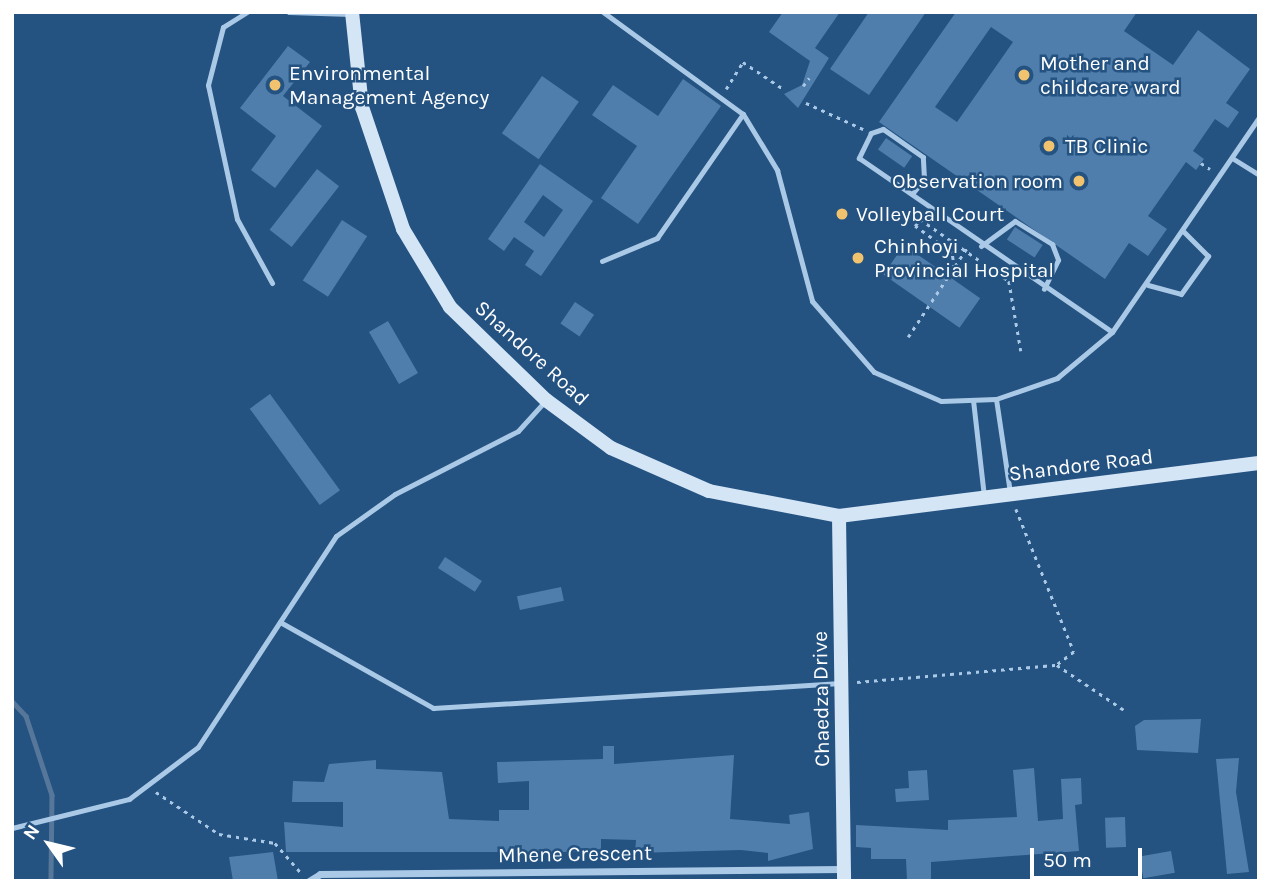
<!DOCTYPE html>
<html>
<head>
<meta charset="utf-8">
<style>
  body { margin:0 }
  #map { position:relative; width:1271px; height:893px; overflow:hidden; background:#245281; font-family:Karla,sans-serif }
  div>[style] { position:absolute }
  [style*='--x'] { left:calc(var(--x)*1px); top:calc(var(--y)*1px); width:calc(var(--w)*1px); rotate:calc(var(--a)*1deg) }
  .stream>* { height:4.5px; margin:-2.25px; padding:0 2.25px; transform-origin:2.25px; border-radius:2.25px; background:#567799 }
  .building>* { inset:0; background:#507eac; transform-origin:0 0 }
  .path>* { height:2.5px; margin-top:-1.25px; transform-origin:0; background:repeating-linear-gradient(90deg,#aac9e7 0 3.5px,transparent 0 8.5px) }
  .lane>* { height:5px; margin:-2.5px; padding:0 2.5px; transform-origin:2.5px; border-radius:2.5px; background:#aac9e7 }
  .street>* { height:7px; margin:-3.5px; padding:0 3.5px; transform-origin:3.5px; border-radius:3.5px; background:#aac9e7 }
  .secondary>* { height:14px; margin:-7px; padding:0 7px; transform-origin:7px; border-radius:7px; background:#d4e5f6 }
  .dots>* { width:19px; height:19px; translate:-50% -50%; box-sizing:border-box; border:4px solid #245281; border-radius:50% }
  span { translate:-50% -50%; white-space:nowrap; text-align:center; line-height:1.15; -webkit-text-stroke:5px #245281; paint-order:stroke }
  .poi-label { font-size:21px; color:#fff }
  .left { translate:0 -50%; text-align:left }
  .right { translate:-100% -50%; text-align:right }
  .street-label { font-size:21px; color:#fff }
  .frame { position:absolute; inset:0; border:14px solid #fff; pointer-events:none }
  .north { position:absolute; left:14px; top:809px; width:70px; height:70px; -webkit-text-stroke:5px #245281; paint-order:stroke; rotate:304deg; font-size:19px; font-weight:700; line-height:28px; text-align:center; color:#fff }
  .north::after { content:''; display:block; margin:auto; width:24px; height:32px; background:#fff; clip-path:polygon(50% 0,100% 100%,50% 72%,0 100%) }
  .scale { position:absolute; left:1030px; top:848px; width:112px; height:32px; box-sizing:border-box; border:4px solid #fff; border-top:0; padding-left:9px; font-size:21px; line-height:24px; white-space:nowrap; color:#fff; -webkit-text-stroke:5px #245281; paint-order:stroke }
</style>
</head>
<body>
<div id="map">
  <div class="stream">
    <i style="--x:12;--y:701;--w:21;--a:47"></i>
    <i style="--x:26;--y:716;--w:83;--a:71.8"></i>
    <i style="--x:52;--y:795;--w:86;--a:90.7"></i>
  </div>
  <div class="building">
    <i style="clip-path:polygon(783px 12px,840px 12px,815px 48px,829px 58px,798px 108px,784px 94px,802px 85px,810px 61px,769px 32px)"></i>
    <i style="clip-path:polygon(869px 12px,926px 12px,869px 95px,830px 69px)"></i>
    <i style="clip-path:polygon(evenodd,956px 12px,1137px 12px,1124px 31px,1173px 65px,1198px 30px,1250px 69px,1226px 103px,1239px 112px,1228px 128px,1215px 119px,1193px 151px,1204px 159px,1196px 170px,1186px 162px,1148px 216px,1167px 229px,1148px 256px,1129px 243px,1105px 279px,879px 122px,956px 12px,991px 27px,1013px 42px,957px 122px,935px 107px,991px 27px)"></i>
    <i style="clip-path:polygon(288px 46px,310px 62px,283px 96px,322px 126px,275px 188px,251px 170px,276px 136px,240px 108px)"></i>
    <i style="left:542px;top:76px;width:45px;height:70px;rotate:35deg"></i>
    <i style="clip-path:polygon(683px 79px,721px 106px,638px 224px,601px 198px,637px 146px,592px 115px,613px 85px,658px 116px)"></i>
    <i style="left:886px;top:138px;width:32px;height:14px;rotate:35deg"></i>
    <i style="clip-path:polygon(evenodd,540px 164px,593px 201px,541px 276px,525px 265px,534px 251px,514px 237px,504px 251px,488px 239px,540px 164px,543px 195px,563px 210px,544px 237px,524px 222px,543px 195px)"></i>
    <i style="left:317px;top:169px;width:28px;height:77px;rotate:38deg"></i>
    <i style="left:342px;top:220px;width:30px;height:72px;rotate:33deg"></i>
    <i style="left:1015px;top:227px;width:33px;height:15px;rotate:33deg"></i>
    <i style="left:904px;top:245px;width:93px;height:36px;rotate:35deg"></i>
    <i style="left:575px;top:302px;width:23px;height:26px;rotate:34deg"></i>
    <i style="left:388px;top:321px;width:60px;height:22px;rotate:60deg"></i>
    <i style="left:270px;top:394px;width:119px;height:25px;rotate:54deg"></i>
    <i style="left:445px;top:557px;width:44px;height:13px;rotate:33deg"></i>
    <i style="left:561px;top:587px;width:14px;height:45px;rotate:78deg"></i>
    <i style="clip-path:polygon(1201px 719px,1198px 753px,1137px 750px,1135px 726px,1144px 720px)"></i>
    <i style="clip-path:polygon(603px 746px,614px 746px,614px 764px,734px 755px,730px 819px,790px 824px,789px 815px,809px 812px,813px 849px,768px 861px,768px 853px,741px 850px,635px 853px,636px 840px,601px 839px,601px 849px,573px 852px,286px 852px,284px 822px,343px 827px,343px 802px,292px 802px,293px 781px,324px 782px,329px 764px,376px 760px,376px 769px,442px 772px,449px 819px,499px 821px,499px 810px,529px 810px,529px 781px,498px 783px,497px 762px,603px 759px)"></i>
    <i style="clip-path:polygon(1239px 758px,1236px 792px,1249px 872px,1227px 874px,1216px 759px)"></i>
    <i style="clip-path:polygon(1034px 768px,1038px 821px,1063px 819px,1061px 779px,1081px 778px,1082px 804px,1075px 805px,1079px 851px,931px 862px,931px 881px,907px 881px,906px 859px,871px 859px,871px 848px,856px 847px,856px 825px,948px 830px,948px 820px,1017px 817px,1013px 770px)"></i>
    <i style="clip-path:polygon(927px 770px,929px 800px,896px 802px,895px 789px,909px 788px,908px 771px)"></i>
    <i style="left:1125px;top:817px;width:30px;height:20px;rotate:88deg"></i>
    <i style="left:1171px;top:851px;width:22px;height:32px;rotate:80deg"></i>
    <i style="clip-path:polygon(273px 852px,278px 881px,233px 881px,229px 857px)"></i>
  </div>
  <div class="path">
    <i style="--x:803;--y:86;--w:10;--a:-53"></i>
    <i style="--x:726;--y:89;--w:32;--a:-58"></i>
    <i style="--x:743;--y:62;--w:50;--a:33.7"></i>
    <i style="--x:806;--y:103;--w:63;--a:24.5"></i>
    <i style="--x:1201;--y:163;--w:11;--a:34"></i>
    <i style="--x:954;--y:268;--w:15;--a:-98"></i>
    <i style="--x:952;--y:253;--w:46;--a:-143.9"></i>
    <i style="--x:915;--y:226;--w:9;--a:-54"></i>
    <i style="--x:920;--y:219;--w:108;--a:34.9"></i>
    <i style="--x:1009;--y:281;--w:71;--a:80.3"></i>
    <i style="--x:908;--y:337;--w:110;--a:-56.5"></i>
    <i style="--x:1016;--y:509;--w:154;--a:67.9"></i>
    <i style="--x:1074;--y:652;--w:21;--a:143"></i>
    <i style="--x:857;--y:682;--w:201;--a:-4.9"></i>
    <i style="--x:1057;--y:665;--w:84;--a:33.9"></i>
    <i style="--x:156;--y:792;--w:76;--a:33.7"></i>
    <i style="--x:219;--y:834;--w:57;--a:9.1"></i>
    <i style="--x:275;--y:843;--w:40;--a:49"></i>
  </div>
  <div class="lane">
    <i style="--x:247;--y:12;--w:28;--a:148"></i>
    <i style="--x:223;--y:27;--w:60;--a:104.5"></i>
    <i style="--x:208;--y:85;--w:137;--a:77.8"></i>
    <i style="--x:237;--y:219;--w:73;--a:61.3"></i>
    <i style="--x:289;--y:12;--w:62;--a:1.8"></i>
    <i style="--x:603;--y:12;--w:173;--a:36.1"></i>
    <i style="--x:743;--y:114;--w:66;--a:58.7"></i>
    <i style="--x:777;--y:170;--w:136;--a:75"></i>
    <i style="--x:812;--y:301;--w:94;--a:48.9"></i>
    <i style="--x:874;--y:372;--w:73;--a:23.4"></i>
    <i style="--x:941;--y:401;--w:55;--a:-2.1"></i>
    <i style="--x:996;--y:399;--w:65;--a:-19"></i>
    <i style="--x:1057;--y:378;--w:72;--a:-39.9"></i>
    <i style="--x:1112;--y:332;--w:260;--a:-55.6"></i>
    <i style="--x:1232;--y:158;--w:32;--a:32"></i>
    <i style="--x:912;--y:194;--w:19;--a:-51"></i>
    <i style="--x:924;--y:179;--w:22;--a:-93"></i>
    <i style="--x:923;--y:157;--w:49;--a:-145"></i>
    <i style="--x:883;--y:129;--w:13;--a:162"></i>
    <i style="--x:871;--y:133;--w:28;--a:116"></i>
    <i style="--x:859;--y:158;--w:307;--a:34.5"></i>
    <i style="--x:981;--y:246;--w:42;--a:-36.3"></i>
    <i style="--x:1015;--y:221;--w:44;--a:31.9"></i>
    <i style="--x:1052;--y:244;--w:17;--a:69"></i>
    <i style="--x:1058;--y:260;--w:32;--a:116"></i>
    <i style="--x:602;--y:261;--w:60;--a:-22.7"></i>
    <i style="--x:657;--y:238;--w:151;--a:-55.3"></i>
    <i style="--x:1148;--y:285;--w:34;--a:15"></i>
    <i style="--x:1181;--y:294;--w:47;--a:-54.6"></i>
    <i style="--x:1208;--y:256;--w:35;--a:-135"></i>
    <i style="--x:996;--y:399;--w:95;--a:81.5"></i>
    <i style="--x:973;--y:400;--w:97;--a:83.5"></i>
    <i style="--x:280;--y:622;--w:176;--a:29.3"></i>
    <i style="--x:433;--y:708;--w:408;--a:-3.5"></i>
    <i style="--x:12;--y:828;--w:121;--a:-13.9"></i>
    <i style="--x:129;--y:799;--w:86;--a:-37"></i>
    <i style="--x:198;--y:747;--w:252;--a:-56.8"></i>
    <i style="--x:336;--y:536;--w:72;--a:-35.4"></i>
    <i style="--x:395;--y:494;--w:138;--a:-27.1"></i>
    <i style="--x:518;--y:431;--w:42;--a:-47.9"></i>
  </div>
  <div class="street">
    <i style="--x:309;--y:881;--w:13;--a:-32"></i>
    <i style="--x:320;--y:874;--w:523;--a:-0.55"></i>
  </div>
  <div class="secondary">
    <i style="--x:352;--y:12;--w:96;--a:84"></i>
    <i style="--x:362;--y:107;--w:129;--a:71.4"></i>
    <i style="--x:403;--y:229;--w:91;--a:58.9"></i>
    <i style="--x:450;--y:307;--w:134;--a:44.1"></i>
    <i style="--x:546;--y:400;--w:81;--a:36.4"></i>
    <i style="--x:611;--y:448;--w:107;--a:23.7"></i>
    <i style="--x:709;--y:491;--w:132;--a:10.9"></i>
    <i style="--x:839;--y:516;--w:423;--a:-7.2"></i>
    <i style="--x:839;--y:516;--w:365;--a:89.2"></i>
  </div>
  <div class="dots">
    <i style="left:1024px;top:75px;background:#f2c36e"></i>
    <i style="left:275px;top:85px;background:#f2c36e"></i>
    <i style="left:1049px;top:146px;background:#f2c36e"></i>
    <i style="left:1079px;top:181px;background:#f2c36e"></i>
    <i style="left:842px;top:214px;background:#f2c36e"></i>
    <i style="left:858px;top:258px;background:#f2c36e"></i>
  </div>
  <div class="poi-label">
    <span class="left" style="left:1040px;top:75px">Mother and<br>childcare ward</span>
    <span class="left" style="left:289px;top:85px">Environmental<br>Management Agency</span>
    <span class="left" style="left:1065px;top:146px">TB Clinic</span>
    <span class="right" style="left:1063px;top:181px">Observation room</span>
    <span class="left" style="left:856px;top:214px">Volleyball Court</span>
    <span class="left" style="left:874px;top:258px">Chinhoyi<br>Provincial Hospital</span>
  </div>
  <div class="street-label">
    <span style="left:532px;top:353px;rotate:42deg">Shandore Road</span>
    <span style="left:1081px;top:465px;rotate:-7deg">Shandore Road</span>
    <span style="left:821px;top:699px;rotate:-91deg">Chaedza Drive</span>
    <span style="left:575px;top:854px;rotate:-1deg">Mhene Crescent</span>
  </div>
  <div class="frame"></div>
  <div class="north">N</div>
  <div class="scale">50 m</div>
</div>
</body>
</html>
